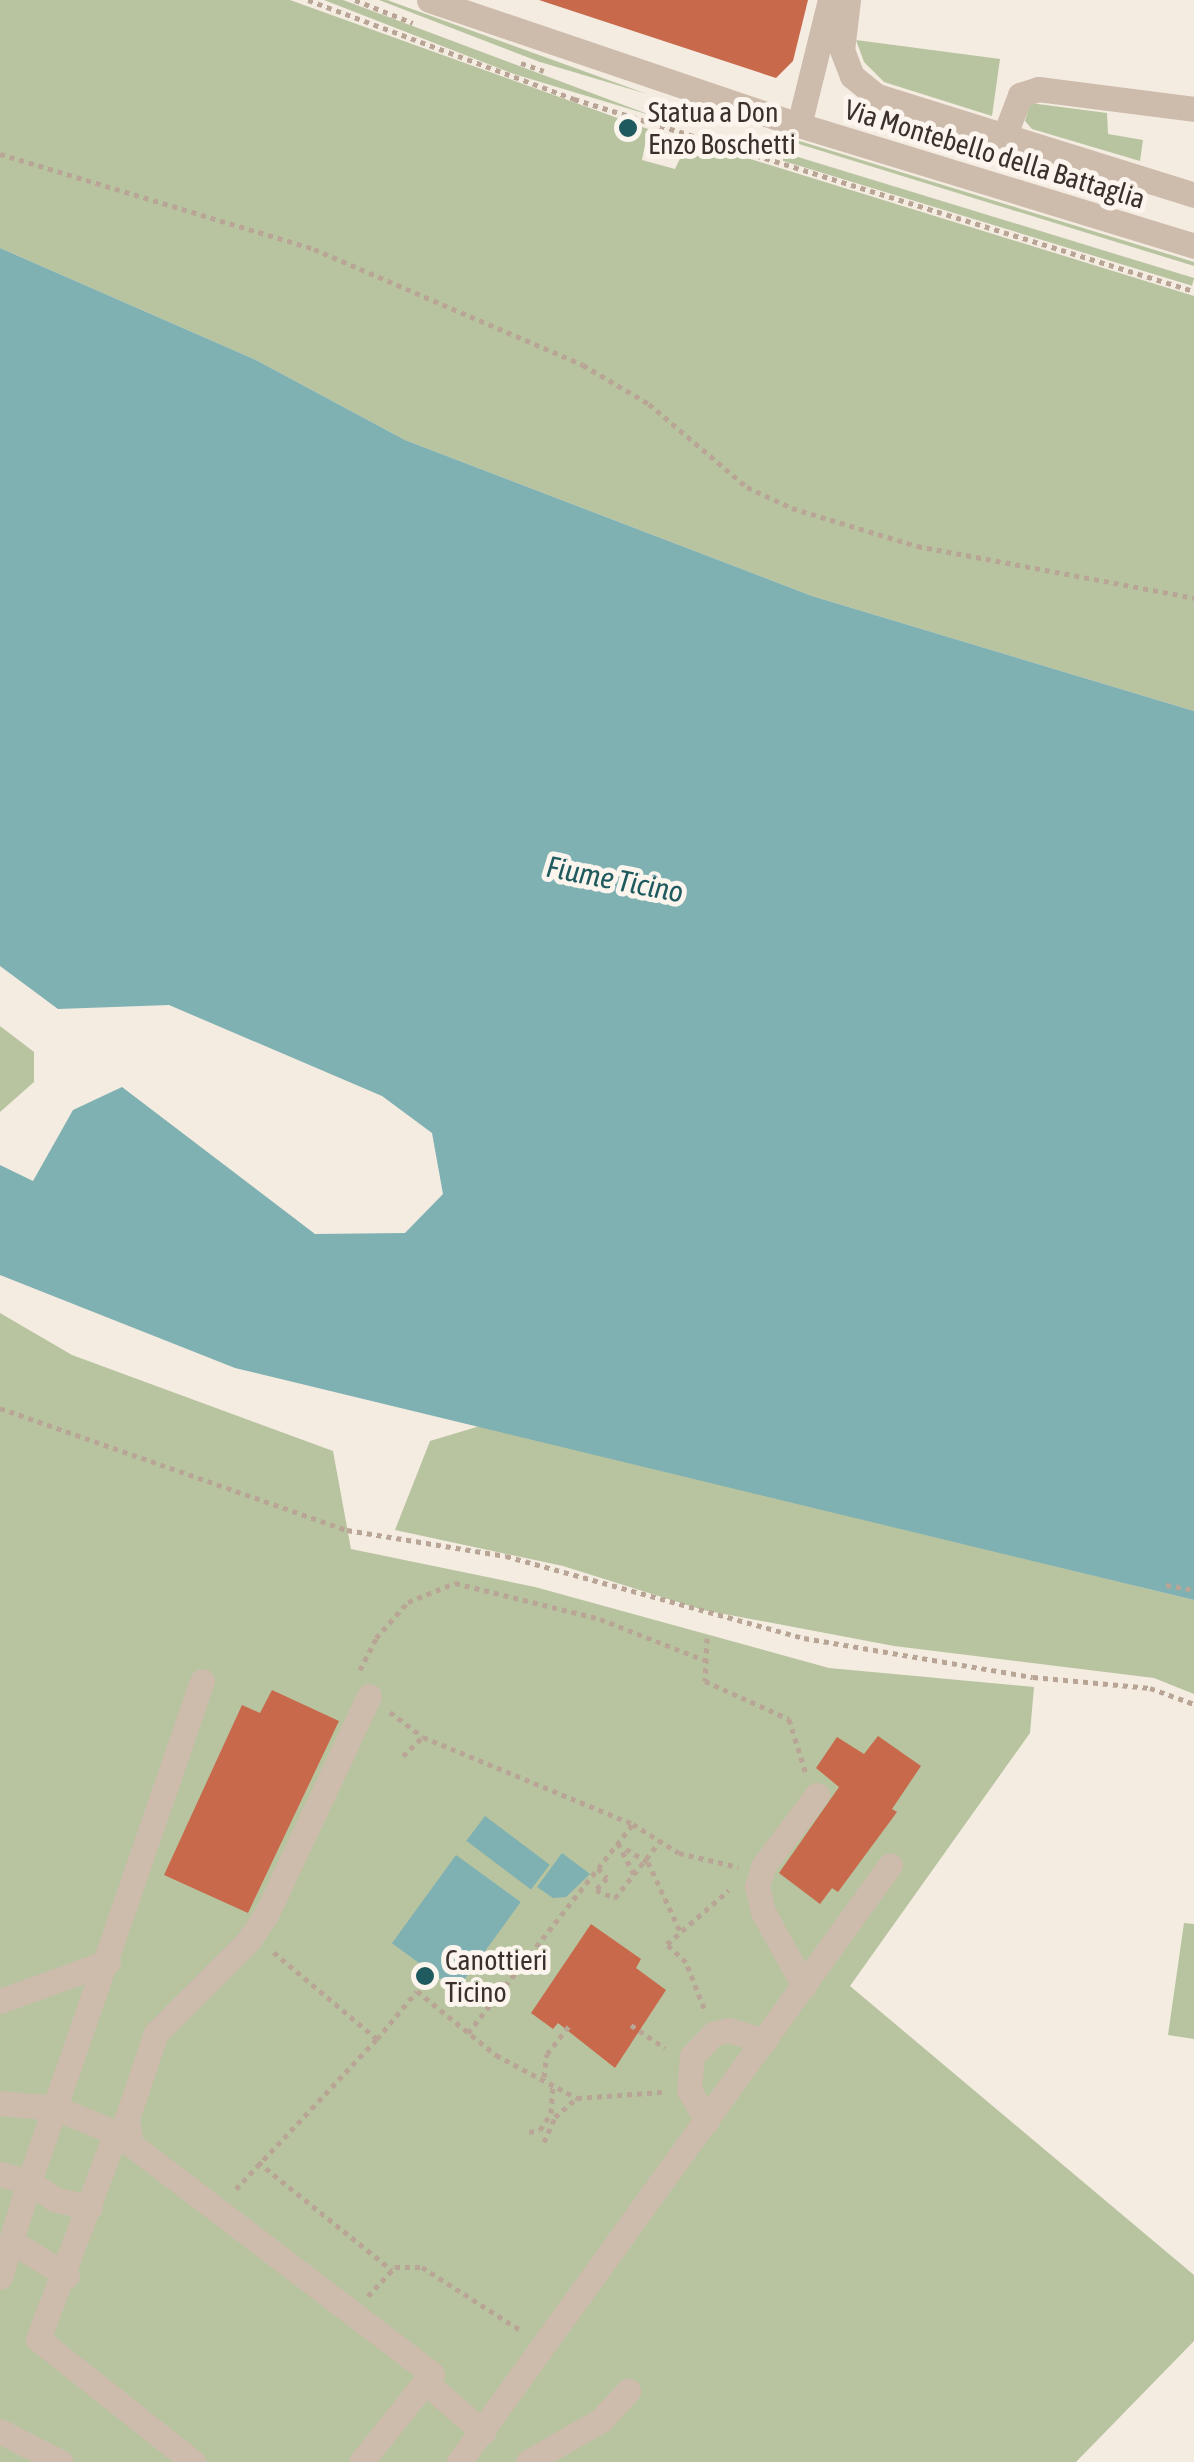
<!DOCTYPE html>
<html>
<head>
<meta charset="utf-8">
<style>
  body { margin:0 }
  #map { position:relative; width:1194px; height:2462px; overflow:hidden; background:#f4ebe1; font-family:"Asap Condensed",sans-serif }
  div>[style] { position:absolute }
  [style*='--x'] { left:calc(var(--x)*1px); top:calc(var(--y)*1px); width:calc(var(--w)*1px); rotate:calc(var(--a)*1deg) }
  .green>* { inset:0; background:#b8c4a0; transform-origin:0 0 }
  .water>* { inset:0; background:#7fb0b2; transform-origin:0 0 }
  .building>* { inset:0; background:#c8694b }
  .path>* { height:5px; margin-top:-2.5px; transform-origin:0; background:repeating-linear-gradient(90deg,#b9a596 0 5px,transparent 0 10px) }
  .minor>* { height:25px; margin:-12.5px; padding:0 12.5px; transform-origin:12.5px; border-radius:12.5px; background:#cdbbac }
  .dots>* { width:28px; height:28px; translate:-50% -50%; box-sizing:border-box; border:5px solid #fbf5ee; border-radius:50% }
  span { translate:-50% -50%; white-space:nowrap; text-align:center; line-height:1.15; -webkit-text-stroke:10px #fbf5ee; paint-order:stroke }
  .poi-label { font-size:28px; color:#3b302b }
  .left { translate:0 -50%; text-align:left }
  .street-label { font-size:28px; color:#3b302b }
  .water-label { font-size:30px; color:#1f5a5e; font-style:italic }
</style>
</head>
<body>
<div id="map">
  <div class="green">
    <i style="clip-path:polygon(0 0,290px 0,648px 129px,642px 160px,675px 169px,689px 140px,1194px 296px,1194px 711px,812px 596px,405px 440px,256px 360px,0 248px)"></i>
    <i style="clip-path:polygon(324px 0,343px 0,653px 116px,514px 74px)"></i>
    <i style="clip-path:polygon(379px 0,387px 0,647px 94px,540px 62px)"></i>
    <i style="clip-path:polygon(856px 40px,1000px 59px,992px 116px,884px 82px,864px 62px)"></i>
    <i style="clip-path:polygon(1030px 103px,1107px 113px,1108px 134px,1143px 140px,1140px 161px,1032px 129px,1025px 121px)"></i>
    <i style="clip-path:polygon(793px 139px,1194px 262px,1194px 266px,786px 140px)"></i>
    <i style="left:785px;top:153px;width:428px;height:8px;rotate:17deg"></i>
    <i style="clip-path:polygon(0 1026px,34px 1052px,34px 1082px,0 1112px)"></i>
    <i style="clip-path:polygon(0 1313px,72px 1355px,333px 1451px,351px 1549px,535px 1587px,829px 1668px,1034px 1687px,1030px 1733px,850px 1986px,1194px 2275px,1194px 2341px,1076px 2462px,0 2462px)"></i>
    <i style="clip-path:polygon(480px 1426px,1194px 1600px,1194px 1694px,1154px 1678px,894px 1646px,703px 1610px,563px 1566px,395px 1530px,430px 1441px)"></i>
    <i style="clip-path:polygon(1184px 1923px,1194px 1924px,1194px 2039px,1168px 2035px)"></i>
  </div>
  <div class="water">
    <i style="clip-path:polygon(0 248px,256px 360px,405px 440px,812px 596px,1194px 711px,1194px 1600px,235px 1368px,0 1275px,0 1165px,33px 1181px,73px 1110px,122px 1087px,315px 1234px,405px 1233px,443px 1194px,432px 1133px,382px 1096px,169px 1005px,58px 1009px,0 966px)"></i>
    <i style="left:485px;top:1816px;width:81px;height:31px;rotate:37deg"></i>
    <i style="clip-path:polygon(562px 1853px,590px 1874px,566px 1897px,553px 1898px,537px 1887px)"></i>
    <i style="left:456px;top:1855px;width:80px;height:109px;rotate:36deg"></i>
  </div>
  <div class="building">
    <i style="clip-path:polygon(539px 0,808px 0,793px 61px,776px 78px)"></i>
    <i style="clip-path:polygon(272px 1690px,339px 1721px,248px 1913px,164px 1875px,242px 1705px,260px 1713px)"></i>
    <i style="clip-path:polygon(878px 1736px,921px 1766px,892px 1809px,897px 1812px,838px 1892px,832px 1888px,820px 1904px,779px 1873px,839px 1787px,816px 1768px,837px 1737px,864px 1754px)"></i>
    <i style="clip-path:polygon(591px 1924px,641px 1959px,636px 1968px,666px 1990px,615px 2068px,558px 2023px,553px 2029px,531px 2013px)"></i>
  </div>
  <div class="path">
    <i style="--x:308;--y:0;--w:284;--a:20.4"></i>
    <i style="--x:574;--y:99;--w:649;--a:17.21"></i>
    <i style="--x:355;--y:0;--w:62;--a:21.6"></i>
    <i style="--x:521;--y:63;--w:24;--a:19"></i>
    <i style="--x:0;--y:154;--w:328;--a:16.8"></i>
    <i style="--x:314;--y:249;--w:293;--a:23.3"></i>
    <i style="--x:583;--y:365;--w:77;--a:30.6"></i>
    <i style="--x:649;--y:404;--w:128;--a:40.3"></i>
    <i style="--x:747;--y:487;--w:50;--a:25"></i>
    <i style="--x:792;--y:508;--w:131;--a:16.9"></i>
    <i style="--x:917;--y:546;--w:282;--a:10.6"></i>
    <i style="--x:0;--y:1408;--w:368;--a:19.4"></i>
    <i style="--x:347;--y:1530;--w:161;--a:9.3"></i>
    <i style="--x:506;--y:1556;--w:309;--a:15.4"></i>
    <i style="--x:804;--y:1638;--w:232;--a:9.7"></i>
    <i style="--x:1033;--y:1677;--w:118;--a:5.4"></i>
    <i style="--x:1150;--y:1688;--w:47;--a:20"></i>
    <i style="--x:1166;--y:1585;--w:28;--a:10"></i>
    <i style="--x:707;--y:1638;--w:43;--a:92.7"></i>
    <i style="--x:705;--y:1681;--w:92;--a:24.3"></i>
    <i style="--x:789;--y:1719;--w:58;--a:72.8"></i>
    <i style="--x:360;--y:1670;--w:36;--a:-63"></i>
    <i style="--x:376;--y:1638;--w:48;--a:-48.4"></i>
    <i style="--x:408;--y:1602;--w:51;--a:-22"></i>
    <i style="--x:455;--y:1583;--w:149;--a:13.9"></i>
    <i style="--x:600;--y:1619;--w:112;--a:21.5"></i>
    <i style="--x:390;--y:1712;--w:41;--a:37.1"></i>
    <i style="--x:423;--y:1737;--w:227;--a:22.5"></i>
    <i style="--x:633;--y:1824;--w:54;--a:32.2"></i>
    <i style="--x:679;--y:1853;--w:61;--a:13.3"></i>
    <i style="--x:403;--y:1756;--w:28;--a:-44"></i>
    <i style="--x:618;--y:1843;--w:38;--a:63"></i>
    <i style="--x:626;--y:1849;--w:26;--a:31"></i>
    <i style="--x:648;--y:1862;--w:76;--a:65.1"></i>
    <i style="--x:598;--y:1868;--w:13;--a:48"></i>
    <i style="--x:607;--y:1878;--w:16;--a:133"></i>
    <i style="--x:596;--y:1890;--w:21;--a:23"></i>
    <i style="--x:615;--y:1898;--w:74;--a:-51.6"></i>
    <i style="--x:704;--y:2008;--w:49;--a:-111.4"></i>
    <i style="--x:686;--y:1962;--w:26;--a:-137"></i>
    <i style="--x:667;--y:1944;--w:82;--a:-41.1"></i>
    <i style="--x:631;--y:2025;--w:41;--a:34.1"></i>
    <i style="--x:468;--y:2033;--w:266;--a:-51.7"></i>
    <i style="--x:377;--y:2039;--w:62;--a:-50.2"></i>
    <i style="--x:417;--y:1991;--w:102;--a:39"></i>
    <i style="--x:496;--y:2055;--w:92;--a:28"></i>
    <i style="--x:577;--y:2098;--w:85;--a:-4"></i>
    <i style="--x:544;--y:2077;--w:23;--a:-83"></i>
    <i style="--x:547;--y:2054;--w:37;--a:-52"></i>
    <i style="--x:529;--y:2132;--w:11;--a:-10"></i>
    <i style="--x:540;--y:2130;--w:20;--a:-57"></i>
    <i style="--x:551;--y:2113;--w:30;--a:-86"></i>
    <i style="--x:544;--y:2142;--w:27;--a:-66"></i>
    <i style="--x:555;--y:2117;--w:29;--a:-41"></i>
    <i style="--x:258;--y:2162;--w:172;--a:38.9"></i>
    <i style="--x:236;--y:2189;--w:206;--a:-46.8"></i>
    <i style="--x:377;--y:2039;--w:137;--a:-140"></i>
    <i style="--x:368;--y:2296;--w:40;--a:-47"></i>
    <i style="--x:395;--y:2267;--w:27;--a:0"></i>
    <i style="--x:422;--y:2267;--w:117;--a:32.7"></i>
  </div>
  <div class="minor">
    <i style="--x:429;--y:0;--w:391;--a:18.7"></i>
    <i style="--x:799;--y:125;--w:413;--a:17"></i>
    <i style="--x:848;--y:0;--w:50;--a:96.8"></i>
    <i style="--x:842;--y:50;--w:28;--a:69"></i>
    <i style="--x:852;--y:76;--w:32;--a:39"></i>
    <i style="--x:877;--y:96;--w:332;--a:17.3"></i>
    <i style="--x:799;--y:125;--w:129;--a:-76.1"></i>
    <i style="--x:1004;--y:137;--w:45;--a:-69.1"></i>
    <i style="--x:1020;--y:95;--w:19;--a:-18"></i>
    <i style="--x:1038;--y:89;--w:157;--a:7.3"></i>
    <i style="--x:804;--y:1986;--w:85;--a:-119"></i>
    <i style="--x:763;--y:1912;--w:27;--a:-103"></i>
    <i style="--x:757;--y:1886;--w:22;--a:-72"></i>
    <i style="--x:764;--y:1865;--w:88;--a:-52.9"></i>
    <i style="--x:0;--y:2001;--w:115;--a:-19.9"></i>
    <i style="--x:0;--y:2103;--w:56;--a:5.1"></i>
    <i style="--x:56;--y:2108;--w:65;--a:22.6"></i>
    <i style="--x:707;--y:2121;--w:36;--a:-120"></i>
    <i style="--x:689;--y:2090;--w:34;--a:-85"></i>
    <i style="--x:692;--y:2056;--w:30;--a:-46"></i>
    <i style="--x:713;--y:2034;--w:16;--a:-14"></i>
    <i style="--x:729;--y:2030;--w:37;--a:17"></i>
    <i style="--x:131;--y:2144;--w:26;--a:-99"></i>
    <i style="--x:127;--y:2118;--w:90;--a:-71.2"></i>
    <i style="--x:156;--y:2033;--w:132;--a:-45"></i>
    <i style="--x:249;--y:1940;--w:30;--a:-56"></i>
    <i style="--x:266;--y:1915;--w:242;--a:-64.8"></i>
    <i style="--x:0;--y:2174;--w:30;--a:15"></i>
    <i style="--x:29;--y:2182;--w:62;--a:107"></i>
    <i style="--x:11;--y:2241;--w:66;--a:32"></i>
    <i style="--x:90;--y:2207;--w:35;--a:-168"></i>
    <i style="--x:56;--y:2200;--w:32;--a:-146"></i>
    <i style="--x:29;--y:2182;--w:530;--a:-70.95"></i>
    <i style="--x:0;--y:2277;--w:38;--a:-73"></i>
    <i style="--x:0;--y:2431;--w:68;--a:27.3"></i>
    <i style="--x:193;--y:2462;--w:198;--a:-141.6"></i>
    <i style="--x:38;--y:2339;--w:220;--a:-69.3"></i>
    <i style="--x:116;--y:2133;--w:397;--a:37.3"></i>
    <i style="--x:432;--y:2374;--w:11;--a:131"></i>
    <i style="--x:425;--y:2382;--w:77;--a:40.8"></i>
    <i style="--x:361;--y:2462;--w:102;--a:-51.3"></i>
    <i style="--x:459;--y:2462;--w:736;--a:-54.17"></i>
    <i style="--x:528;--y:2462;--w:84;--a:-29.9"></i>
    <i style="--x:601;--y:2420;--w:40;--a:-47"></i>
  </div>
  <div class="dots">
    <i style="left:628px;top:128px;background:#1f5a5e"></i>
    <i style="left:425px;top:1976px;background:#1f5a5e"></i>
  </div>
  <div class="poi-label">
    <span class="left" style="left:648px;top:128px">Statua a Don<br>Enzo Boschetti</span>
    <span class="left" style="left:445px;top:1976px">Canottieri<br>Ticino</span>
  </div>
  <div class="street-label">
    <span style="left:995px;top:154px;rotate:17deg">Via Montebello della Battaglia</span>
  </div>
  <div class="water-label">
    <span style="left:615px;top:879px;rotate:11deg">Fiume Ticino</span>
  </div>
</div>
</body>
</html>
